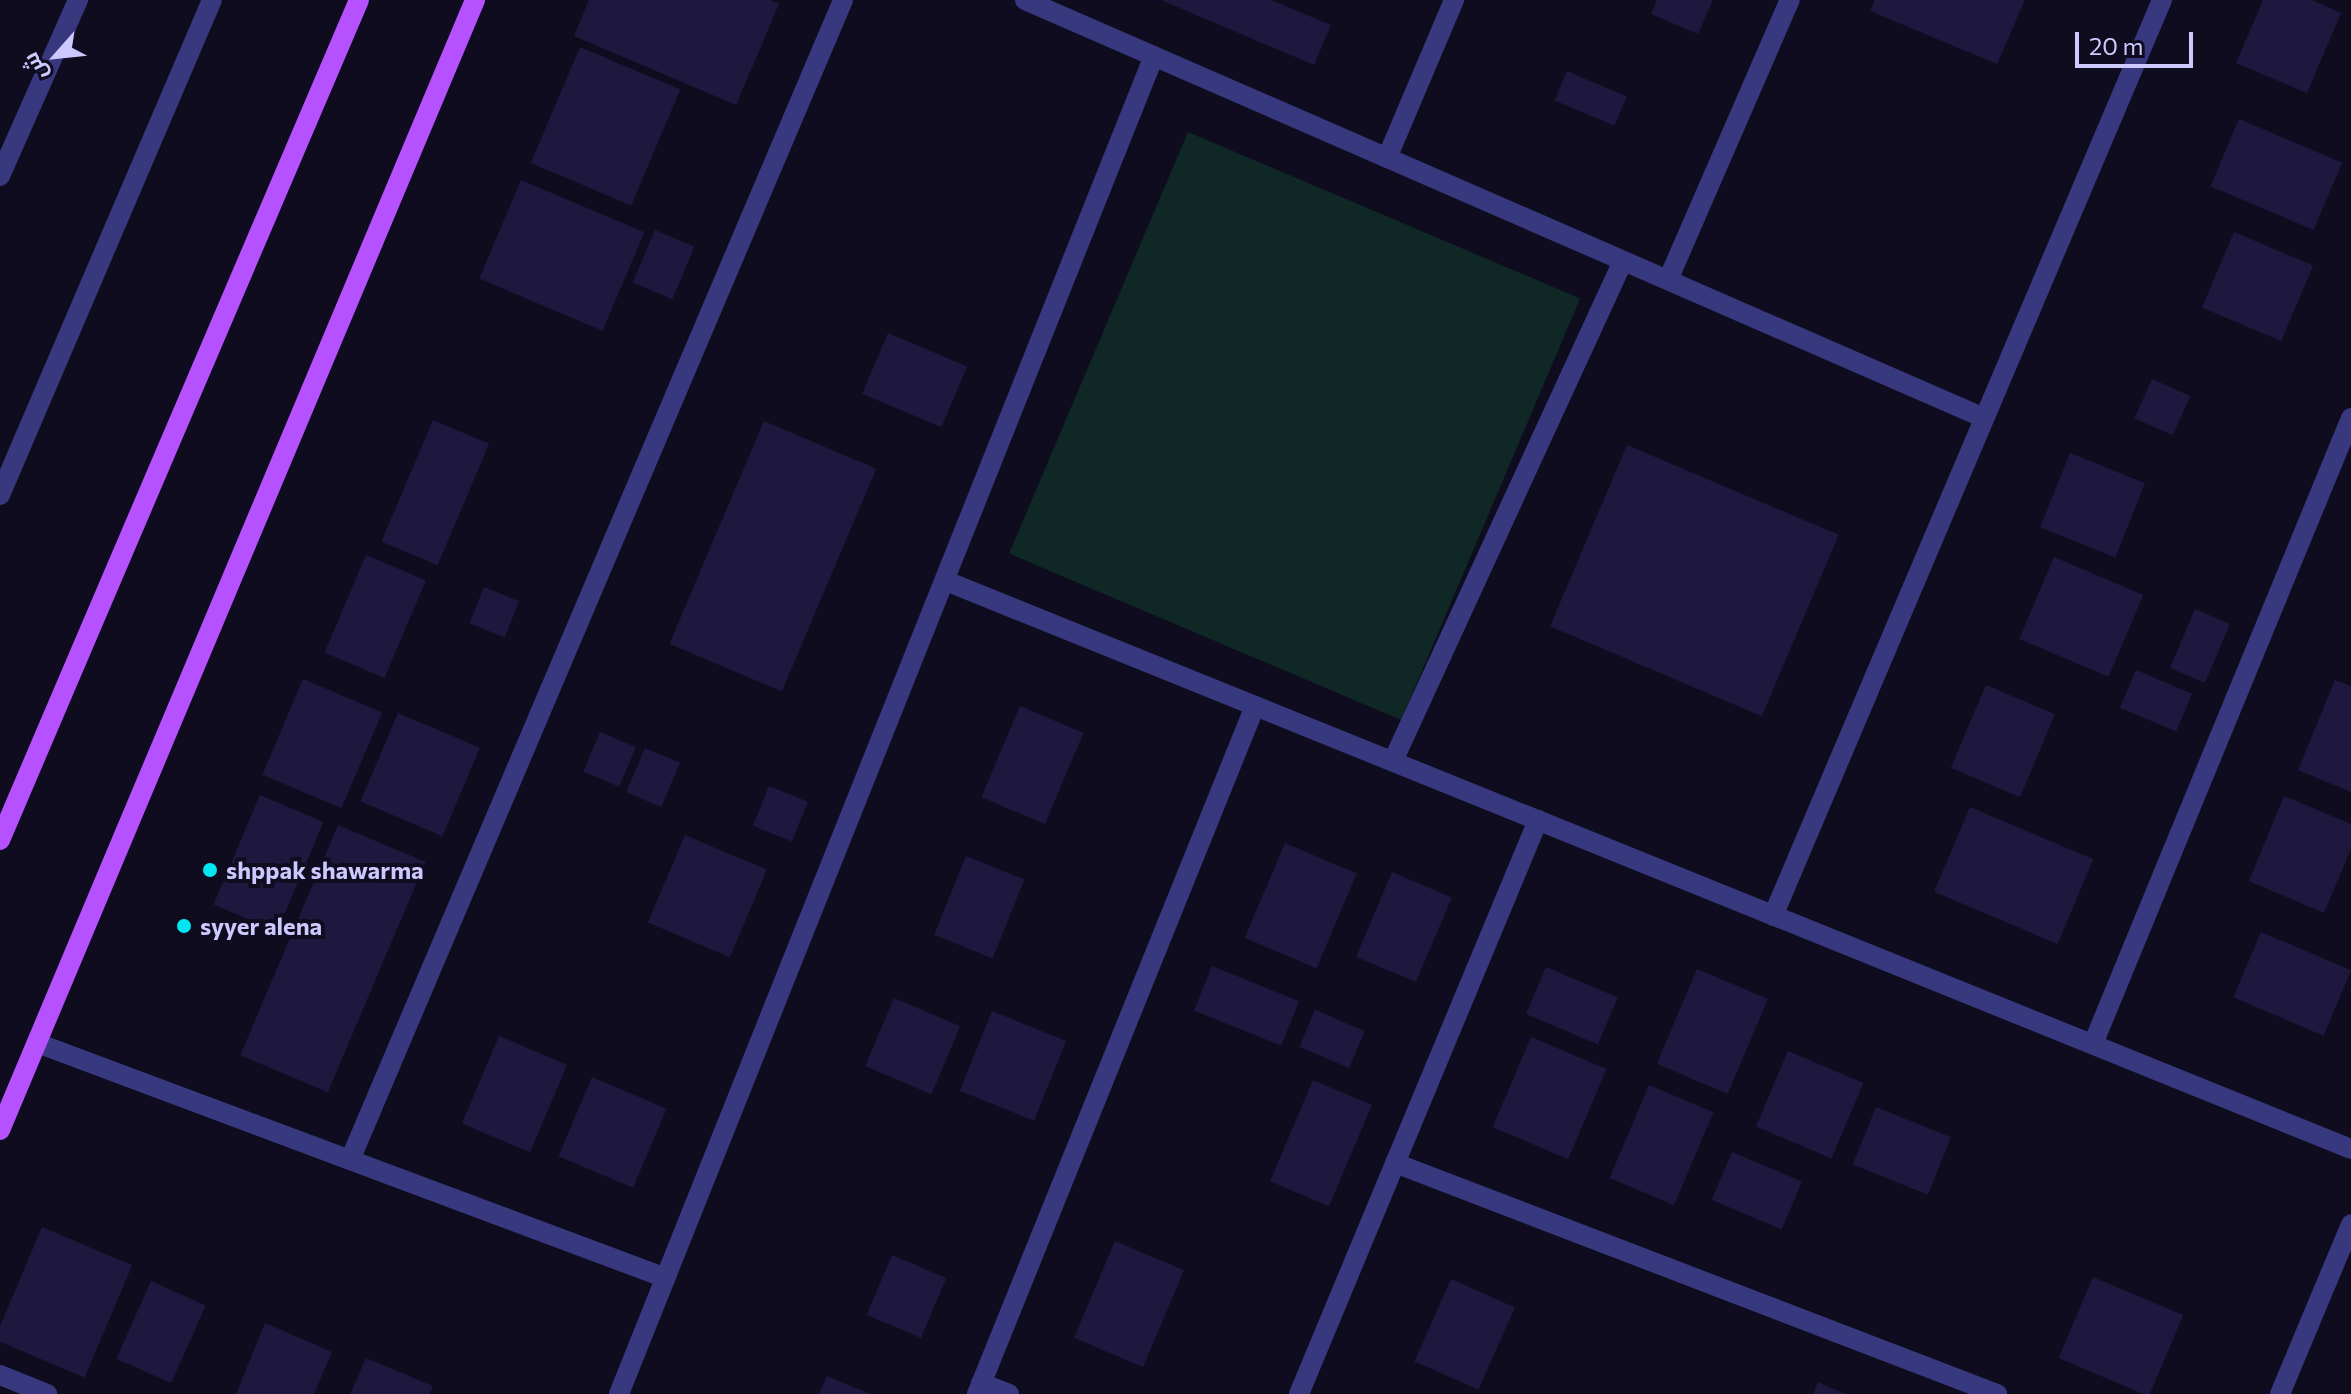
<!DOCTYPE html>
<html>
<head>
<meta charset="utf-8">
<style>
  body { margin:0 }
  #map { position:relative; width:2351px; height:1394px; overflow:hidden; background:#0e0c1e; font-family:Commissioner,Cairo,sans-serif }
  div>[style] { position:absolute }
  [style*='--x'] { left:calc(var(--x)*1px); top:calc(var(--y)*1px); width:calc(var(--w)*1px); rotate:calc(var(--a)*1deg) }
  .green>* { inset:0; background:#0f2826; transform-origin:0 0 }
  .building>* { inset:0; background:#1e183f; transform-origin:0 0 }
  .minor>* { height:20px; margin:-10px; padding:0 10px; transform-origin:10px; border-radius:10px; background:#37387d }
  .major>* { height:20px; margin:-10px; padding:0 10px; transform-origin:10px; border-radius:10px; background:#b551fe }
  .dots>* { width:22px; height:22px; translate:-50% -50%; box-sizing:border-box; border:4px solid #0e0c1e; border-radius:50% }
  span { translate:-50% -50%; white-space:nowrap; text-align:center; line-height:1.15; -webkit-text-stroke:8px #0e0c1e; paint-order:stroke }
  .poi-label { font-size:24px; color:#cdc9ff; font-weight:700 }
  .left { translate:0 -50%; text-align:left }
  .north { position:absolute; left:16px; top:16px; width:80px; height:80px; -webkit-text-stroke:6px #0e0c1e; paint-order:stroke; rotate:243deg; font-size:22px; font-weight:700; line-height:32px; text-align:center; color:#cdc9ff }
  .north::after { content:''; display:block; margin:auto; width:28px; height:36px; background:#cdc9ff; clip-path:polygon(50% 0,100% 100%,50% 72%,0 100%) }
  .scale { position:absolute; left:2075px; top:32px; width:118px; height:36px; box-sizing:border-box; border:4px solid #cdc9ff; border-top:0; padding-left:10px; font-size:24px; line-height:28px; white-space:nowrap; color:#cdc9ff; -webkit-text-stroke:6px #0e0c1e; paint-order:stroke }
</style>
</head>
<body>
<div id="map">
  <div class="green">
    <i style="left:1188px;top:132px;width:426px;height:458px;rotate:23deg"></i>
  </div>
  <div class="building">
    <i style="clip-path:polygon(589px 0,770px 0,779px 4px,736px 105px,574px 36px)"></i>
    <i style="clip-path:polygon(1161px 0,1271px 0,1331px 25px,1314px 65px)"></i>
    <i style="clip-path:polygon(1657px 0,1713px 0,1698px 34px,1651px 14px)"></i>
    <i style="clip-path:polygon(1875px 0,2025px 0,1997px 64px,1870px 11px)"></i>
    <i style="clip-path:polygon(2263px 0,2312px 0,2341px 13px,2307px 93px,2236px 63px)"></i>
    <i style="left:580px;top:47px;width:109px;height:126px;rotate:23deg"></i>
    <i style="left:1567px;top:71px;width:65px;height:32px;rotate:23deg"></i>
    <i style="left:2239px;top:119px;width:112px;height:73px;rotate:23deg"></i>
    <i style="left:521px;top:180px;width:134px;height:107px;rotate:23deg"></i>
    <i style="left:655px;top:230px;width:43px;height:57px;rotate:23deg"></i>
    <i style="left:2234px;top:232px;width:86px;height:82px;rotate:23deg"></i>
    <i style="left:888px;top:333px;width:86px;height:66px;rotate:23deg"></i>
    <i style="left:2152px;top:379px;width:42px;height:43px;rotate:24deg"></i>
    <i style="left:433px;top:420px;width:61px;height:132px;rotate:23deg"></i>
    <i style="left:764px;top:421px;width:122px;height:242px;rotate:23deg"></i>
    <i style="left:1627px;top:445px;width:230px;height:197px;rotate:23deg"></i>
    <i style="left:2070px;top:453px;width:81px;height:80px;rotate:22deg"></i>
    <i style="left:366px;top:555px;width:65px;height:106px;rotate:23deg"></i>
    <i style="left:2054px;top:557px;width:97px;height:89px;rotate:23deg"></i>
    <i style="left:484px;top:587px;width:38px;height:39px;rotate:22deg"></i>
    <i style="left:2195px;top:609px;width:38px;height:64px;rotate:23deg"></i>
    <i style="left:2136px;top:670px;width:61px;height:41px;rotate:23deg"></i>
    <i style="left:303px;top:679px;width:86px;height:104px;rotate:23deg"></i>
    <i style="clip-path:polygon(2335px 680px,2351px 686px,2351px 792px,2298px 770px)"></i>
    <i style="left:1986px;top:685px;width:75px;height:90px;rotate:23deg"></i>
    <i style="left:1020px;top:706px;width:69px;height:99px;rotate:23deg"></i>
    <i style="left:398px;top:713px;width:89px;height:96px;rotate:23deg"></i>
    <i style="left:600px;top:732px;width:39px;height:43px;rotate:23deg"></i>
    <i style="left:645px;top:748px;width:38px;height:48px;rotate:23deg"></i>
    <i style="left:769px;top:786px;width:42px;height:43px;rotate:22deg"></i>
    <i style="left:260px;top:795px;width:69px;height:119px;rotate:23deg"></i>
    <i style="clip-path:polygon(2284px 796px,2351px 824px,2351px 849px,2324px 913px,2249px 881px)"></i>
    <i style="left:1970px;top:807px;width:134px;height:92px;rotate:23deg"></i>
    <i style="left:338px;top:825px;width:95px;height:250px;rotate:23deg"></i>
    <i style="left:685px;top:835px;width:89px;height:95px;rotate:23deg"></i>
    <i style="left:1285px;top:843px;width:78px;height:103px;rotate:23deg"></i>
    <i style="left:966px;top:856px;width:63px;height:85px;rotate:22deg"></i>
    <i style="left:1392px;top:872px;width:65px;height:92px;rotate:23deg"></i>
    <i style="left:2261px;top:932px;width:98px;height:71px;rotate:23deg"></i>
    <i style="left:1212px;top:966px;width:94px;height:48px;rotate:22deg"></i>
    <i style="left:1546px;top:967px;width:78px;height:51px;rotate:23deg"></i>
    <i style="left:1697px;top:969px;width:77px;height:103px;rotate:23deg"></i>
    <i style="left:894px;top:998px;width:72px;height:74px;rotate:23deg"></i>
    <i style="left:1315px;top:1010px;width:54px;height:40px;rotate:23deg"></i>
    <i style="left:992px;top:1011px;width:80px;height:86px;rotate:22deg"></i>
    <i style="left:499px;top:1036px;width:74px;height:95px;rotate:23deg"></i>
    <i style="left:1531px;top:1037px;width:82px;height:98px;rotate:23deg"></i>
    <i style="left:1788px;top:1051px;width:82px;height:82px;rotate:23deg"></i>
    <i style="left:592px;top:1077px;width:81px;height:86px;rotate:23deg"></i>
    <i style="left:1313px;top:1080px;width:64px;height:110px;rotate:23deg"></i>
    <i style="left:1649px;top:1085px;width:70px;height:101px;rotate:23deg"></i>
    <i style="left:1876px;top:1107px;width:81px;height:62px;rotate:22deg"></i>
    <i style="left:1732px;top:1152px;width:76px;height:52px;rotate:23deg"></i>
    <i style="left:42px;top:1227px;width:98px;height:122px;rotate:23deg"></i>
    <i style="left:1115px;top:1241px;width:75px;height:105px;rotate:23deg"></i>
    <i style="left:892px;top:1255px;width:59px;height:65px;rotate:23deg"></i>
    <i style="left:2093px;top:1277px;width:98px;height:88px;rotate:23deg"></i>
    <i style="left:1451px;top:1279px;width:70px;height:90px;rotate:24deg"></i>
    <i style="left:151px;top:1281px;width:60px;height:85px;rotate:24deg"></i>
    <i style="clip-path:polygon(265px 1323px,332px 1352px,314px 1394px,236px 1394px)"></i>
    <i style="clip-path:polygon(366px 1358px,433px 1386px,429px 1394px,350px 1394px)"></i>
    <i style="clip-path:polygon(827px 1376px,870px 1394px,819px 1394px)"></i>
    <i style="clip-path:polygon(1818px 1382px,1845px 1394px,1813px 1394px)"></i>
  </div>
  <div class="minor">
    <i style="--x:1025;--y:0;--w:1046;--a:23.55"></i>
    <i style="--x:1387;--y:158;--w:172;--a:-67"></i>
    <i style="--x:0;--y:176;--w:193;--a:-66.1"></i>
    <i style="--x:1668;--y:280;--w:305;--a:-66.5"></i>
    <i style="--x:0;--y:495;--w:538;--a:-66.82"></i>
    <i style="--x:946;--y:581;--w:1515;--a:22.01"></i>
    <i style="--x:1393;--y:761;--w:550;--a:-65.3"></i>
    <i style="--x:1773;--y:916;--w:995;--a:-66.99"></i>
    <i style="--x:37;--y:1043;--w:671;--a:20.49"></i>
    <i style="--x:2093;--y:1044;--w:677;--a:-67.6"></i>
    <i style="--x:350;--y:1160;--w:1260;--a:-66.97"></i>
    <i style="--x:1395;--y:1163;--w:645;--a:20.99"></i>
    <i style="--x:0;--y:1375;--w:51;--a:22"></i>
    <i style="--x:981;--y:1383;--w:30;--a:21"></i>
    <i style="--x:619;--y:1394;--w:1441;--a:-68.21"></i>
    <i style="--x:977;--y:1394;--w:742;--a:-68"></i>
    <i style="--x:1299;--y:1394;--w:622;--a:-67.39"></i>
    <i style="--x:2280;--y:1394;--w:184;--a:-67.3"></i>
  </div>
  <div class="major">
    <i style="--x:0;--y:840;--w:913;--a:-66.86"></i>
    <i style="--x:0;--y:1130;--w:1226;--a:-67.2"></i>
  </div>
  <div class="dots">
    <i style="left:210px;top:870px;background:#02e6f2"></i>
    <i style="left:184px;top:926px;background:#02e6f2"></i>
  </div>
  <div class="poi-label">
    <span class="left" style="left:226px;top:870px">shppak shawarma</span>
    <span class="left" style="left:200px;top:926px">syyer alena</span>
  </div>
  <div class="north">ش</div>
  <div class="scale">20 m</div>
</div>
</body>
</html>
